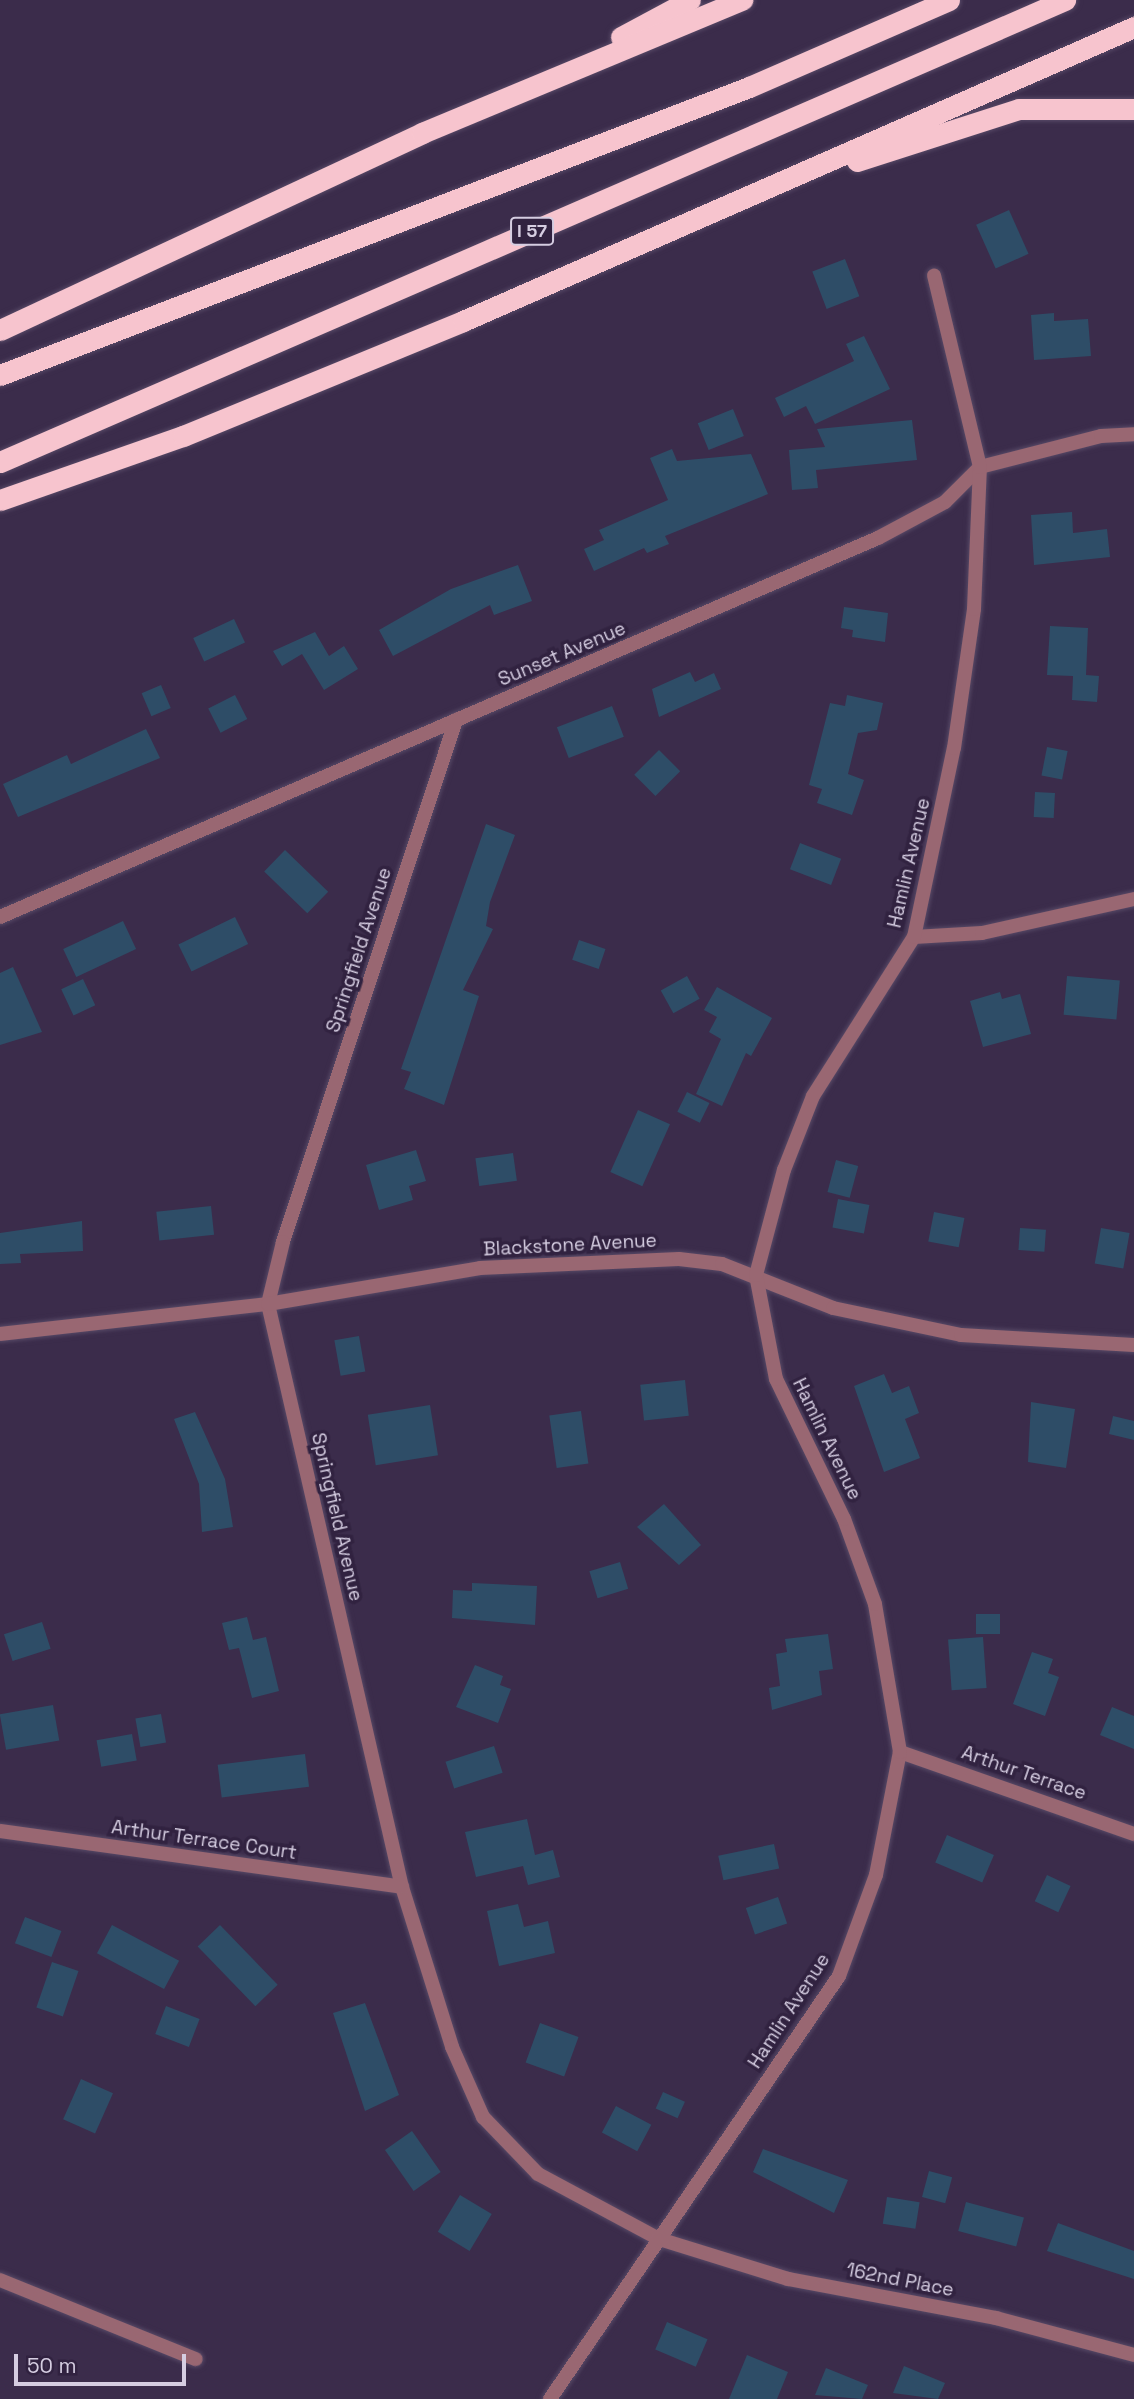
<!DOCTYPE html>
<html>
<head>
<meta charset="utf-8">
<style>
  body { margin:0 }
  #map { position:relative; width:1134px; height:2399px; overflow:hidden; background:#3b2c4b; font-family:"Space Grotesk",sans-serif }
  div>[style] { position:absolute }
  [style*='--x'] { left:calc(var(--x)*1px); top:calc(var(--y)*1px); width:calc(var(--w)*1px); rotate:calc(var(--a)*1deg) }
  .building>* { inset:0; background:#2e4d67; transform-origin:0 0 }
  .roads { filter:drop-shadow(0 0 2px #574966) drop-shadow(0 0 2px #574966) }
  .minor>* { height:14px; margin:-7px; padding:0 7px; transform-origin:7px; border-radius:7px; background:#996772 }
  .motorway>* { height:21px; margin:-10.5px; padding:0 10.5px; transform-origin:10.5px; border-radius:10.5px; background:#f7c4ce }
  span { translate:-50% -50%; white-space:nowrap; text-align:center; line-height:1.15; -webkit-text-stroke:7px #312240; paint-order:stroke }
  .shield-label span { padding:2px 5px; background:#312240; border:2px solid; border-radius:5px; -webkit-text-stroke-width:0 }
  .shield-label { font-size:18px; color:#d5cde1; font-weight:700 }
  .street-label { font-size:19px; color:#d5cde1 }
  .scale { position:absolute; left:14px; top:2354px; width:172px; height:32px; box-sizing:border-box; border:4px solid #d5cde1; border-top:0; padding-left:9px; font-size:21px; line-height:24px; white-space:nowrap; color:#d5cde1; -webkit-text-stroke:5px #312240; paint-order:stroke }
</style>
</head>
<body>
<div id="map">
  <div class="building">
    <i style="left:1009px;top:210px;width:48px;height:36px;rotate:66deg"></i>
    <i style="left:845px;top:259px;width:40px;height:35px;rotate:69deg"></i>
    <i style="clip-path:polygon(1054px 313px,1054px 321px,1088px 319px,1091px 356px,1034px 360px,1031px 315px)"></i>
    <i style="clip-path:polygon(864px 336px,890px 389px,815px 424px,806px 406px,784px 417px,775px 398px,854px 361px,846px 344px)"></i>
    <i style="left:733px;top:409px;width:29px;height:38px;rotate:68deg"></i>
    <i style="clip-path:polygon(912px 420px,917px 460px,816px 470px,818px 488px,792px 490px,789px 450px,825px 447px,817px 429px)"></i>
    <i style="clip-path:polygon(672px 449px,677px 461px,751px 454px,768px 494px,665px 536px,669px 544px,647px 553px,644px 548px,594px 571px,584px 549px,604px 540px,599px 530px,668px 500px,650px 458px)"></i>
    <i style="clip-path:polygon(1072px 512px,1073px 533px,1107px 529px,1110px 557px,1034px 565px,1031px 515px)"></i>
    <i style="clip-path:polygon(518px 565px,532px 601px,494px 615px,490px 605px,393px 656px,379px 630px,451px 589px)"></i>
    <i style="clip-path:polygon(844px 607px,888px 613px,885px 642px,852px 637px,853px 630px,841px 628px)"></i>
    <i style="left:234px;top:619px;width:26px;height:45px;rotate:65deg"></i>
    <i style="clip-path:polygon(1050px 626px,1088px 628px,1086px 675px,1099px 676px,1097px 702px,1072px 700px,1073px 676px,1047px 675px)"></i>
    <i style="clip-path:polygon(315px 632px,329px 656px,344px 646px,358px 669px,324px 690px,302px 654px,282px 666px,273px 651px)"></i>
    <i style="clip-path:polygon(690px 672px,695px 682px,714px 673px,721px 689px,659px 717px,652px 689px)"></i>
    <i style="left:161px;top:685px;width:25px;height:21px;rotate:67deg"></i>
    <i style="left:235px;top:695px;width:27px;height:30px;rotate:63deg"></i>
    <i style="clip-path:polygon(847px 695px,883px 703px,877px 730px,858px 733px,848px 774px,864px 780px,852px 815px,817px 803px,822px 789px,809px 785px,830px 703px,845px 706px)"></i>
    <i style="left:612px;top:706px;width:33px;height:59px;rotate:69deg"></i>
    <i style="clip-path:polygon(146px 729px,160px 758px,18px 817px,3px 784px,67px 755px,71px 764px)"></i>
    <i style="left:1047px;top:747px;width:21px;height:29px;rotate:11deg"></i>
    <i style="left:659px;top:750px;width:30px;height:35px;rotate:45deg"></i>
    <i style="left:1035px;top:792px;width:20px;height:25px;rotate:3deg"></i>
    <i style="clip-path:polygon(486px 824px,515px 835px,490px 902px,486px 926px,493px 929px,463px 990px,479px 996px,444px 1105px,404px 1089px,411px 1072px,401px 1069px)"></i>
    <i style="left:800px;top:843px;width:44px;height:28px;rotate:21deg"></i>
    <i style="left:285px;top:850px;width:60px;height:30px;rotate:44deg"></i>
    <i style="left:235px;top:917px;width:30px;height:63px;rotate:64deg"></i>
    <i style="left:123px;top:921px;width:31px;height:66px;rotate:65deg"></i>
    <i style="left:579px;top:940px;width:28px;height:21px;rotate:19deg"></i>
    <i style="clip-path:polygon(13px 967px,42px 1032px,0 1045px,0 973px)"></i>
    <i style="left:687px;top:976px;width:26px;height:30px;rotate:61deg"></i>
    <i style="left:1067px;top:976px;width:53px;height:39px;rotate:5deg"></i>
    <i style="left:83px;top:979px;width:29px;height:24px;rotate:65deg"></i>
    <i style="clip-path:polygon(717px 987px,772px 1018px,751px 1056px,746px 1053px,722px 1106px,696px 1094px,721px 1039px,709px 1032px,717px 1017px,704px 1010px)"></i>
    <i style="clip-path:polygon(1000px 992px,1002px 999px,1020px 994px,1031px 1034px,983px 1047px,970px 1001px)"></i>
    <i style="left:687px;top:1092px;width:25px;height:22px;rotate:26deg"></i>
    <i style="left:638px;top:1110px;width:35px;height:68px;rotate:24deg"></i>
    <i style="clip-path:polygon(416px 1150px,426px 1181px,409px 1186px,413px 1200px,379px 1210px,366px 1165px)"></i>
    <i style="left:513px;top:1153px;width:28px;height:38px;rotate:82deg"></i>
    <i style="left:836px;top:1160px;width:23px;height:33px;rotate:15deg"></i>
    <i style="left:838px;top:1199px;width:32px;height:29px;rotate:11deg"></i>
    <i style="left:211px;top:1206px;width:29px;height:55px;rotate:84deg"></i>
    <i style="left:934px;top:1212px;width:31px;height:30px;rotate:11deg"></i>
    <i style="clip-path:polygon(82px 1221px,83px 1251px,20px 1254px,21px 1263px,0 1264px,0 1233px)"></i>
    <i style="left:1020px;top:1228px;width:26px;height:22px;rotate:4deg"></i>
    <i style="left:1101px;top:1228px;width:29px;height:36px;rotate:10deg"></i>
    <i style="left:359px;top:1336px;width:36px;height:25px;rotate:80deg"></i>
    <i style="clip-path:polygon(884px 1374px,892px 1393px,909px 1386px,919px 1413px,905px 1419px,920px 1458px,884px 1472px,854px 1386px)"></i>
    <i style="left:685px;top:1380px;width:36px;height:45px;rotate:84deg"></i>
    <i style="clip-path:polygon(1031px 1402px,1075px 1409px,1066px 1468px,1028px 1462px)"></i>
    <i style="left:430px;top:1405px;width:51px;height:63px;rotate:81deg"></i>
    <i style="left:581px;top:1411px;width:53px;height:32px;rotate:82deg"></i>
    <i style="clip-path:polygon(195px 1412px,225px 1479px,233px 1527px,202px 1532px,199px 1484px,174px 1419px)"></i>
    <i style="clip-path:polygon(1113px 1416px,1134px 1421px,1134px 1440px,1109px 1434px)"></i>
    <i style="clip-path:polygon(664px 1504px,701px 1545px,679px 1565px,637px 1527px)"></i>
    <i style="left:620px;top:1562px;width:28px;height:32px;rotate:73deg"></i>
    <i style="clip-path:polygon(472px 1583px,537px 1586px,535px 1625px,452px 1618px,453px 1590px,472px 1591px)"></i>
    <i style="left:976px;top:1614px;width:24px;height:20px"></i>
    <i style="clip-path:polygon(247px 1617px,253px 1640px,266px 1637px,279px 1691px,252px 1698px,239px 1648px,229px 1650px,222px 1623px)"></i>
    <i style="left:42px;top:1622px;width:28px;height:40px;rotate:72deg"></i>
    <i style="clip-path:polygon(828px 1634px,833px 1669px,819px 1671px,822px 1695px,772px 1710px,769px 1688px,780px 1686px,776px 1654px,787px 1652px,785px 1639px)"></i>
    <i style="left:983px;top:1637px;width:51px;height:35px;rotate:86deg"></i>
    <i style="clip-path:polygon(1032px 1652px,1053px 1659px,1048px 1673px,1059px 1677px,1045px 1716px,1013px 1704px)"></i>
    <i style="clip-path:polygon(475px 1665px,503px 1676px,500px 1685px,511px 1689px,498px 1723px,456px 1707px)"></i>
    <i style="left:53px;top:1705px;width:36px;height:54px;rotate:80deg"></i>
    <i style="clip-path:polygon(1112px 1707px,1134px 1716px,1134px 1749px,1100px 1735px)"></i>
    <i style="left:161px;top:1714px;width:29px;height:26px;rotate:80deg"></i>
    <i style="left:132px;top:1734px;width:27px;height:36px;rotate:80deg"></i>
    <i style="left:494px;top:1746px;width:28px;height:51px;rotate:72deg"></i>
    <i style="left:305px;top:1754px;width:33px;height:88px;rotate:83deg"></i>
    <i style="clip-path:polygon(527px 1819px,535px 1855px,553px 1850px,560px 1877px,528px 1885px,523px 1866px,476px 1877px,465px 1832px)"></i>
    <i style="left:947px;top:1835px;width:51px;height:30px;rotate:23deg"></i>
    <i style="left:774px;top:1844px;width:25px;height:57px;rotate:78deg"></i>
    <i style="left:1047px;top:1875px;width:26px;height:29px;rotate:25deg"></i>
    <i style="left:778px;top:1897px;width:28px;height:34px;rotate:71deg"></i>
    <i style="clip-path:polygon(518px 1904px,524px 1927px,548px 1921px,555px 1953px,499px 1966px,487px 1911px)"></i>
    <i style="left:25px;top:1917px;width:39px;height:28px;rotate:21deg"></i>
    <i style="left:112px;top:1925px;width:76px;height:32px;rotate:28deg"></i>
    <i style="left:220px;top:1925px;width:83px;height:31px;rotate:46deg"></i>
    <i style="left:52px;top:1962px;width:28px;height:48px;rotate:19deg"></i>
    <i style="clip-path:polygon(365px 2003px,399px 2095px,365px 2111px,333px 2013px)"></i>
    <i style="left:166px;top:2006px;width:36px;height:30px;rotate:21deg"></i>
    <i style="left:540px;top:2023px;width:41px;height:42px;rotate:20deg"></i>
    <i style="left:81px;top:2079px;width:35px;height:44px;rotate:24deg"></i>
    <i style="left:663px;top:2092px;width:24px;height:18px;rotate:24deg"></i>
    <i style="left:616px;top:2106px;width:40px;height:30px;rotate:28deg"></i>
    <i style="left:412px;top:2131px;width:50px;height:33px;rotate:55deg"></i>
    <i style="clip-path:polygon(763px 2149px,848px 2180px,834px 2213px,753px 2172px)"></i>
    <i style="left:929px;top:2171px;width:24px;height:27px;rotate:15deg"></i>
    <i style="left:460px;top:2195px;width:37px;height:43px;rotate:31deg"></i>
    <i style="left:887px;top:2197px;width:33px;height:27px;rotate:9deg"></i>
    <i style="left:966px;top:2202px;width:60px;height:30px;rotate:15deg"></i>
    <i style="clip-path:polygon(1058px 2223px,1134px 2251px,1134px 2279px,1047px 2251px)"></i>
    <i style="left:667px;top:2322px;width:44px;height:30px;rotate:23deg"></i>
    <i style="clip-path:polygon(747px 2355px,788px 2372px,777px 2399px,729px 2399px)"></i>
    <i style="clip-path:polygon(904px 2366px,945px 2383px,938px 2399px,893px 2393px)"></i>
    <i style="clip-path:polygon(826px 2368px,868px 2385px,862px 2399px,815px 2395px)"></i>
  </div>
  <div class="roads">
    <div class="minor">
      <i style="--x:456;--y:720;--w:550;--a:108.34"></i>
      <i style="--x:283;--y:1242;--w:64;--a:103.6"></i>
      <i style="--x:268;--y:1304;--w:598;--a:77.06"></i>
      <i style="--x:402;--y:1887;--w:168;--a:72.6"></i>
      <i style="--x:452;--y:2047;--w:77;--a:66.1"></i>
      <i style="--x:483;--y:2117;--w:79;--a:46"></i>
      <i style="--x:538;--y:2174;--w:137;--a:28.2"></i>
      <i style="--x:659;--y:2239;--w:135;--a:17.2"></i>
      <i style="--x:788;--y:2279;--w:212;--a:10.6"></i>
      <i style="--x:996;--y:2318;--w:143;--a:15"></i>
      <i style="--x:0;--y:917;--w:956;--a:-23.35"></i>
      <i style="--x:878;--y:538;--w:76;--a:-28.2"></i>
      <i style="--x:945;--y:502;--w:49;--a:-45"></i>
      <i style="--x:980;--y:467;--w:125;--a:-14.4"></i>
      <i style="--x:1101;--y:436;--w:33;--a:-3"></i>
      <i style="--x:914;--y:937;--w:68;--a:-3.4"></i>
      <i style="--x:982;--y:933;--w:156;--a:-12.6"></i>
      <i style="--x:0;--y:1334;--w:270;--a:-6.4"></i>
      <i style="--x:268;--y:1304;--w:215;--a:-9.6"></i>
      <i style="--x:480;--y:1268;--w:199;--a:-2.6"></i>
      <i style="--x:679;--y:1259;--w:43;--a:6.6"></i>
      <i style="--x:722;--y:1264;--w:119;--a:21.6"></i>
      <i style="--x:833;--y:1308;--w:131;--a:11.9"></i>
      <i style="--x:961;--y:1335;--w:173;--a:3.3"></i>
      <i style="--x:900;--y:1752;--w:248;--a:19.3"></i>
      <i style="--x:0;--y:1831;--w:406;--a:7.9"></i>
      <i style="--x:0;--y:2280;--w:211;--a:22"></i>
      <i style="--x:550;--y:2399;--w:512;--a:-55.66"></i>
      <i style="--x:839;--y:1976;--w:108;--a:-69.9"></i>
      <i style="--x:876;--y:1875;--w:125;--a:-79"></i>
      <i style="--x:900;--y:1752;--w:150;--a:-99.6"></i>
      <i style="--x:875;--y:1604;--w:90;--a:-110"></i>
      <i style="--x:844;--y:1519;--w:156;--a:-115.9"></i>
      <i style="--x:776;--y:1379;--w:106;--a:-100.9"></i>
      <i style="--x:756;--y:1275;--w:109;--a:-75.1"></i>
      <i style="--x:784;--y:1170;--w:79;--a:-68.6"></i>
      <i style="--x:813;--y:1096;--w:188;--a:-57.6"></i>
      <i style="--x:914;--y:937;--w:193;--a:-78.1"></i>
      <i style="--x:954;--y:748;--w:140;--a:-81.8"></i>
      <i style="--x:974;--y:609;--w:142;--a:-87.6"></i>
      <i style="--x:980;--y:467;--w:197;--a:-103.5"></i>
    </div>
    <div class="motorway">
      <i style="--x:621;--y:37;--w:78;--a:-28.2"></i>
      <i style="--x:857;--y:161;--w:170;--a:-17.8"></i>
      <i style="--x:1019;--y:109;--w:115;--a:0"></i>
      <i style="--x:0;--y:330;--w:466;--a:-25"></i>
      <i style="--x:422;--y:133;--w:347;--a:-22.6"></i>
      <i style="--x:0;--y:375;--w:802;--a:-21.03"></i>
      <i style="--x:749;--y:87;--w:218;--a:-23.5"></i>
      <i style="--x:0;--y:462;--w:1161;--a:-23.45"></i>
      <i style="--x:0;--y:500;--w:194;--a:-19.3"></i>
      <i style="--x:183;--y:436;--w:303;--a:-22.3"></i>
      <i style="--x:463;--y:321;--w:733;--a:-23.66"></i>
    </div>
  </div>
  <div class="shield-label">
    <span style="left:532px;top:231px">I 57</span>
  </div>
  <div class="street-label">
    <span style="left:562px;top:654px;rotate:-23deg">Sunset Avenue</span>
    <span style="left:909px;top:863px;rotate:-77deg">Hamlin Avenue</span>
    <span style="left:359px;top:950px;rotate:-72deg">Springfield Avenue</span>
    <span style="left:570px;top:1245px;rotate:-3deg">Blackstone Avenue</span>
    <span style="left:827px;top:1439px;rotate:64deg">Hamlin Avenue</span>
    <span style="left:337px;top:1517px;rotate:77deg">Springfield Avenue</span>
    <span style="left:1024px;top:1773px;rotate:19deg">Arthur Terrace</span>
    <span style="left:204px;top:1840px;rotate:8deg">Arthur Terrace Court</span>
    <span style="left:789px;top:2011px;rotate:-57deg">Hamlin Avenue</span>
    <span style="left:900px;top:2280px;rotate:11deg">162nd Place</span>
  </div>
  <div class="scale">50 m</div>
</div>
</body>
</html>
